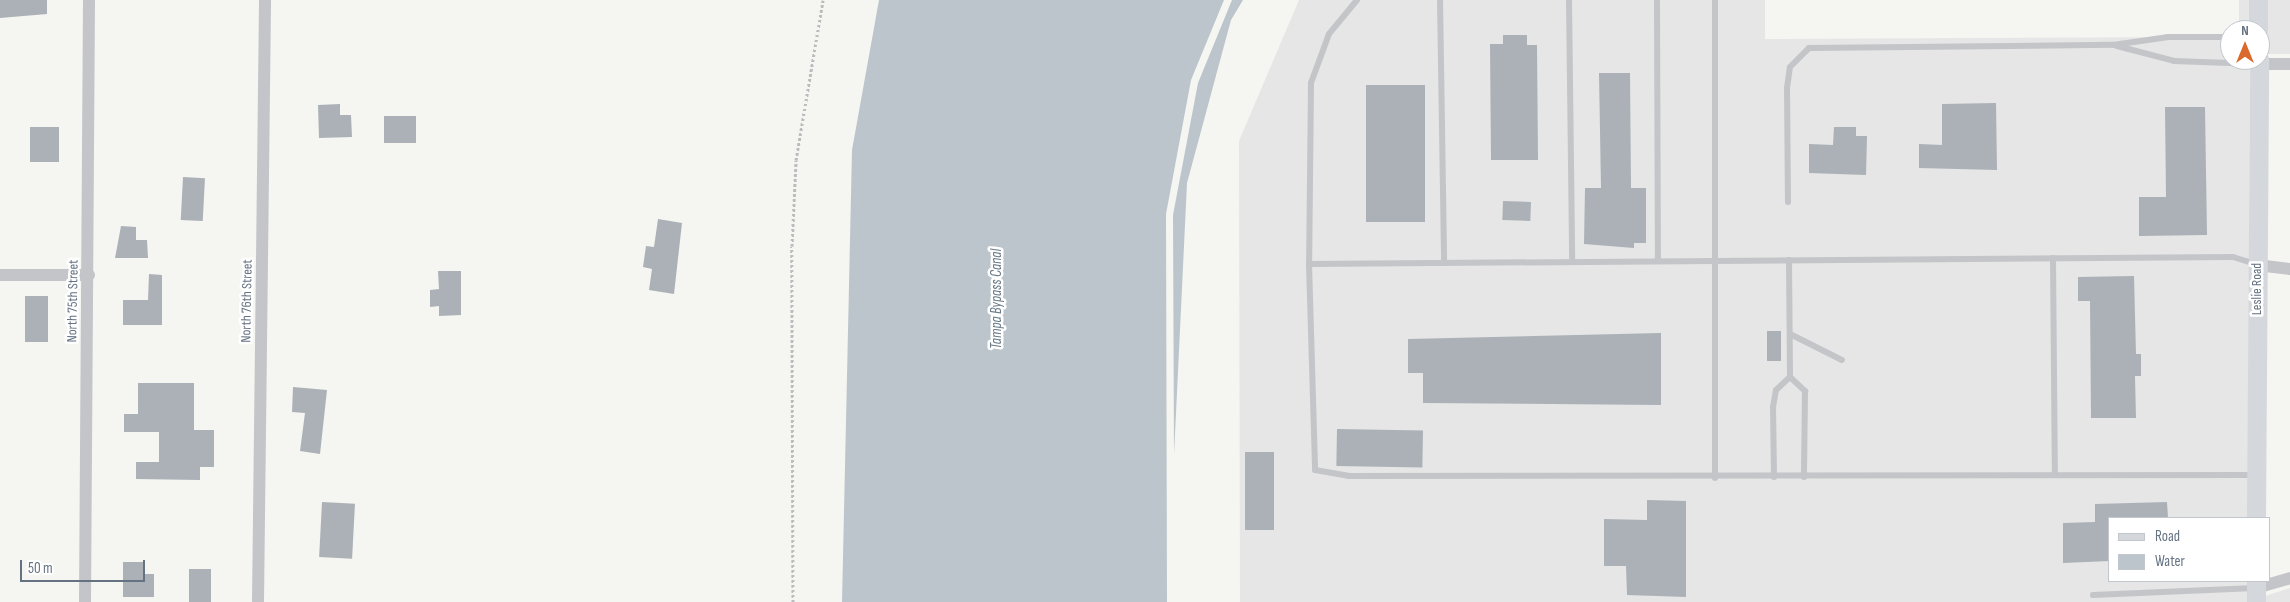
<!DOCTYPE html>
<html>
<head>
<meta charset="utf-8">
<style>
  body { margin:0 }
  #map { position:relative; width:2290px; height:602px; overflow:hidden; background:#f5f5f1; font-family:"Sofia Sans Condensed",sans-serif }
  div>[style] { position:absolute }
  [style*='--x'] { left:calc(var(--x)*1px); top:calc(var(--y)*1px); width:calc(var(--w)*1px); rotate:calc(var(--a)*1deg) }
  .built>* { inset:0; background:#e5e6e5; transform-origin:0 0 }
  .water>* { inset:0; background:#bcc5cb }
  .building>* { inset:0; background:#abb1b7; transform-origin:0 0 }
  .path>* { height:3px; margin-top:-1.5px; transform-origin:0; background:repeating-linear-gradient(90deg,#babcbe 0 2.5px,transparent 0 5px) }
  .lane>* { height:6px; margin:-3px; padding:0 3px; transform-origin:3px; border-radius:3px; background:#c3c5c9 }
  .street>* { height:12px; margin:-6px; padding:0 6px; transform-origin:6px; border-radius:6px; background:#c3c5c9 }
  .secondary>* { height:19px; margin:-9.5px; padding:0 9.5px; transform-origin:9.5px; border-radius:9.5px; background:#d4d8dc }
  span { translate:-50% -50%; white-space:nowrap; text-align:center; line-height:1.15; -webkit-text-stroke:5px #fff; paint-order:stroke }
  .street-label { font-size:14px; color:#657281 }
  .water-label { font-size:15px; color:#667985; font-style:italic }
  .legend { position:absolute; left:2108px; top:517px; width:162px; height:65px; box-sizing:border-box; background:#fff; border:1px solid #c1c7cd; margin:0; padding:6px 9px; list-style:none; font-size:15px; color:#657281 }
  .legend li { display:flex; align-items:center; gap:10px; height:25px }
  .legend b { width:25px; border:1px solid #c1c7cd }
  .north { position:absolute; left:2220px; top:20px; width:50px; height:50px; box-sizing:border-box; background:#fff; border:1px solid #c1c7cd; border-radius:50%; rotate:0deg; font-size:14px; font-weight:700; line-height:20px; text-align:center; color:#657281 }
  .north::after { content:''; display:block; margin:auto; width:18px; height:22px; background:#d9692d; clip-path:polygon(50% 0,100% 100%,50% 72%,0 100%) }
  .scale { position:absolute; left:20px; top:560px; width:125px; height:22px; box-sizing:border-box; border:2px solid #657281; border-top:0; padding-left:6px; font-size:15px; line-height:18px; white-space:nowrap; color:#657281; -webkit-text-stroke:4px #fff; paint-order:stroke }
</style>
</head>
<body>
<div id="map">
  <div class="built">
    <i style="clip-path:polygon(1299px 0,1765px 0,1765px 39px,2230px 37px,2230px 60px,2250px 60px,2248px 518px,2109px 518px,2109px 581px,2248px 581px,2248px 602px,1240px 602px,1239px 141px)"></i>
    <i style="left:2239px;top:0;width:10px;height:30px"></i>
    <i style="left:2267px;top:0;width:23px;height:54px"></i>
    <i style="clip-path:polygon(2290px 588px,2290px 602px,2265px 602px,2265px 596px)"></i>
  </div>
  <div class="water">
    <i style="clip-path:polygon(879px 0,1224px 0,1191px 80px,1166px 214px,1167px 602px,842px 602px,852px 150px)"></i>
    <i style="clip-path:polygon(1232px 0,1243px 0,1231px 20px,1187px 183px,1174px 455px,1173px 215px,1198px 83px)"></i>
  </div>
  <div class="building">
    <i style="clip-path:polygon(0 0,47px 0,47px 14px,0 18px)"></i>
    <i style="clip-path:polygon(1503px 35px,1527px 35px,1527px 45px,1537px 45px,1538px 160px,1491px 160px,1490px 44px,1503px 44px)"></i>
    <i style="clip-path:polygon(1599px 73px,1630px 73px,1631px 188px,1646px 188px,1646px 243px,1634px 243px,1634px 248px,1584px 244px,1585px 188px,1601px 188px)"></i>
    <i style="left:1366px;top:85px;width:59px;height:137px"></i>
    <i style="clip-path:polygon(1996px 103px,1997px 170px,1919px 168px,1919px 144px,1942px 145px,1942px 104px)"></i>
    <i style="clip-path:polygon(340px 104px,340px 115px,351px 115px,352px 137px,319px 138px,318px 105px)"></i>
    <i style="clip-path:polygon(2165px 107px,2205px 107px,2207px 235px,2139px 236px,2139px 197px,2166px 197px)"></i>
    <i style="left:384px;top:116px;width:32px;height:27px"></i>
    <i style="left:59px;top:127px;width:35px;height:29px;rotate:90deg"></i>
    <i style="clip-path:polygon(1834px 127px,1856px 127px,1856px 136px,1867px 136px,1866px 175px,1809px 173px,1809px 144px,1833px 145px)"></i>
    <i style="left:183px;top:177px;width:22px;height:43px;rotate:3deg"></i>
    <i style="left:1503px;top:201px;width:28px;height:19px;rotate:2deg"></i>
    <i style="clip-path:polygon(658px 219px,682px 223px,674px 294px,649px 290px,652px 269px,643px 267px,646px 246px,654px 247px)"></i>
    <i style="clip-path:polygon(121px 226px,136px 227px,136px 240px,147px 240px,148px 258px,115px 258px)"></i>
    <i style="clip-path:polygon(438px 271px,461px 271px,461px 315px,439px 316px,439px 306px,430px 307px,430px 290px,439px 289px)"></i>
    <i style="clip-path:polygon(149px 274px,162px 275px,162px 325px,123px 325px,123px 300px,148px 300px)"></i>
    <i style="clip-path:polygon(2134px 276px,2136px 354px,2141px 354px,2141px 376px,2135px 376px,2136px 418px,2091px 418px,2090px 301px,2078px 301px,2078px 277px)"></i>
    <i style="left:48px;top:296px;width:46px;height:23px;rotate:90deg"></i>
    <i style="left:1767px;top:331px;width:14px;height:30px"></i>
    <i style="clip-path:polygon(1661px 333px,1661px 405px,1423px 403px,1423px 373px,1408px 373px,1408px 339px)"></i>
    <i style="clip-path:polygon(138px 383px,194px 383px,194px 430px,214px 430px,214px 467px,200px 467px,200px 480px,136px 479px,136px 462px,159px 462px,159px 432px,124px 432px,124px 414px,138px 414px)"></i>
    <i style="clip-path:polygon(293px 387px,327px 390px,320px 454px,300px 451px,305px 413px,292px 412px)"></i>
    <i style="left:1337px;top:429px;width:86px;height:37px;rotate:1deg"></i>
    <i style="left:1245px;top:452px;width:29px;height:78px"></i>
    <i style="clip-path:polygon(1647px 500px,1686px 501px,1686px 597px,1627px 595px,1626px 566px,1604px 566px,1604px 519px,1647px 520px)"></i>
    <i style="left:322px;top:502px;width:33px;height:55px;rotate:3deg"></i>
    <i style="clip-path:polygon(2167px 502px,2168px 518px,2109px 518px,2109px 561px,2063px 563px,2063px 523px,2095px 522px,2095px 504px)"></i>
    <i style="clip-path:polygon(123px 562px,144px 562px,144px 574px,154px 574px,154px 597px,123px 597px)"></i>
    <i style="left:189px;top:569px;width:22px;height:33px"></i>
  </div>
  <div class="path">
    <i style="--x:793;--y:602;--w:356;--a:-90.2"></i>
    <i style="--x:792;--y:246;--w:86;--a:-87.3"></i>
    <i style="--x:796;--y:160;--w:162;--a:-80.4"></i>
  </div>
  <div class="lane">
    <i style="--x:1357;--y:0;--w:44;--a:129.5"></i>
    <i style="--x:1329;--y:34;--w:52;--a:110.2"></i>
    <i style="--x:1311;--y:83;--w:181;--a:90.6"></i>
    <i style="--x:1309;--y:264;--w:206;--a:88.3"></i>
    <i style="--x:1315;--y:470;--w:35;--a:10"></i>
    <i style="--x:1349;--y:476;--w:906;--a:-0.06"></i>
    <i style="--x:1440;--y:0;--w:263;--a:89.1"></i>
    <i style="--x:1569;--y:0;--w:262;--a:89.3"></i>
    <i style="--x:1657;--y:0;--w:261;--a:89.8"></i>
    <i style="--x:1715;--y:0;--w:478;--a:90"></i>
    <i style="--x:2117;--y:46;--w:59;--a:14.7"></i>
    <i style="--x:2174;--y:61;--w:83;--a:2.1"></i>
    <i style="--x:1788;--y:202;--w:114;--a:-90.5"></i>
    <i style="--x:1787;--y:88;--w:21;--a:-82"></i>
    <i style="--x:1790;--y:67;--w:27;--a:-45"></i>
    <i style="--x:1809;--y:48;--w:304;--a:-0.6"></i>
    <i style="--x:2113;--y:45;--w:56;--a:-8.3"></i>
    <i style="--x:2168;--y:37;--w:62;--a:0"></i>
    <i style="--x:2053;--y:258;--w:217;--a:89.5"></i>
    <i style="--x:1789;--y:260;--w:117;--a:89.5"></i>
    <i style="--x:1790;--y:377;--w:21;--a:43"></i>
    <i style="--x:1805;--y:391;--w:86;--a:90.7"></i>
    <i style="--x:1309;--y:264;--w:924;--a:-0.43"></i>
    <i style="--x:2233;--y:257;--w:24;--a:17"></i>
    <i style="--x:1790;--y:334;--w:58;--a:26.6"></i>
    <i style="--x:1774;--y:477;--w:70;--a:-90.8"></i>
    <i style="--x:1773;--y:407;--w:17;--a:-80"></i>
    <i style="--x:1776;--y:390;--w:19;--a:-43"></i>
    <i style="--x:2093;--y:595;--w:162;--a:-2.5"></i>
  </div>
  <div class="street">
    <i style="--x:2259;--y:64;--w:31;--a:0"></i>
    <i style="--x:2257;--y:265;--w:33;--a:7"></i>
    <i style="--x:0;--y:275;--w:89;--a:0"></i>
    <i style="--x:2256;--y:588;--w:35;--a:-16"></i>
    <i style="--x:85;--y:602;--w:602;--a:-89.62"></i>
    <i style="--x:258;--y:602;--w:602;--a:-89.33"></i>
  </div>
  <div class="secondary">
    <i style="--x:2258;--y:0;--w:30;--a:90"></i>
    <i style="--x:2256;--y:518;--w:458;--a:-89.6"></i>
    <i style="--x:2256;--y:602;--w:21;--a:-90"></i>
  </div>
  <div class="street-label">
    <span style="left:2257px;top:289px;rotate:-90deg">Leslie Road</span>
    <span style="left:73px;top:301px;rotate:-89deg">North 75th Street</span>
    <span style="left:247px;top:301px;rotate:-89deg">North 76th Street</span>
  </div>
  <div class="water-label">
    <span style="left:997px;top:299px;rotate:-90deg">Tampa Bypass Canal</span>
  </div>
  <ul class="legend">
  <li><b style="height:6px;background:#d4d8dc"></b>Road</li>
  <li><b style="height:14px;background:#bcc5cb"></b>Water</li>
  </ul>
  <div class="north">N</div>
  <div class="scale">50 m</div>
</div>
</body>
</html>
